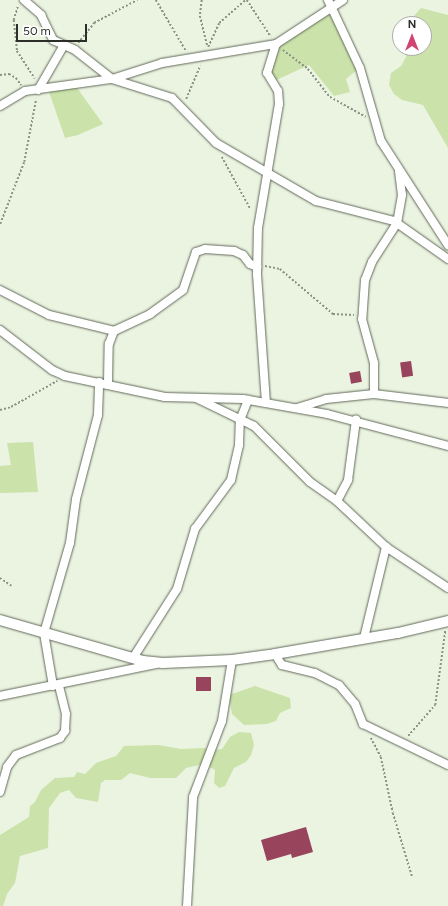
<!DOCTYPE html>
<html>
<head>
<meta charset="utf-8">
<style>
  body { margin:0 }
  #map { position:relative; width:448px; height:906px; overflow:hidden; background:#ebf4e1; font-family:Figtree,sans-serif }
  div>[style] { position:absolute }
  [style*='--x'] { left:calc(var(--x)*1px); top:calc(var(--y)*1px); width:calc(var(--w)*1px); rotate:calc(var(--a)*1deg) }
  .green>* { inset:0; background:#cbe3ab }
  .building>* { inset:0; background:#97445c; transform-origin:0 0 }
  .path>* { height:1.5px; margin-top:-0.75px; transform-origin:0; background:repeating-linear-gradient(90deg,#8c9286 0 2px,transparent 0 4px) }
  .roads { filter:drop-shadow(0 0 1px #62695a) drop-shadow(0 0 1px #62695a) }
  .minor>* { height:8px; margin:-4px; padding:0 4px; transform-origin:4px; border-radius:4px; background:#fff }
  .tertiary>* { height:10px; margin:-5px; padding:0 5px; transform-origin:5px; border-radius:5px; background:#fff }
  span { translate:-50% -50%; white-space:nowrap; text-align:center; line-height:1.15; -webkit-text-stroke:4px #fff; paint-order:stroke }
  .north { position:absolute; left:392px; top:16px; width:40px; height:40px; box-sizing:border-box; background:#fff; border:1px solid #abaca9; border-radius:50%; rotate:0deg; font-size:11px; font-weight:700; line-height:16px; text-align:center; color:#2c2f29 }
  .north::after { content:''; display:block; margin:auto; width:14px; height:18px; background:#d04373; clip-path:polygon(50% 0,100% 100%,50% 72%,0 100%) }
  .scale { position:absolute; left:16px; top:24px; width:71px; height:18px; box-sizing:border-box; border:2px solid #2c2f29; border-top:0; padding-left:5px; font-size:12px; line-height:14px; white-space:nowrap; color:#2c2f29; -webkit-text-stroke:3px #fff; paint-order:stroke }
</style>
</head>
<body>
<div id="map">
  <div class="green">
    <i style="clip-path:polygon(421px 8px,448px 15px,448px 148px,423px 105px,402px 100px,394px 94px,389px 85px,391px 73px,401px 66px,406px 57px,405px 48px,424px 48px,424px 24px,407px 24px)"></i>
    <i style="clip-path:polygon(331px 9px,358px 69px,346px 79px,350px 92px,334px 96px,309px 65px,272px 82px,269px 74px,278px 45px)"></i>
    <i style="clip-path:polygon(75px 85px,103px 124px,78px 135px,65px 138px,48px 89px)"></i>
    <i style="clip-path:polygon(33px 442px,38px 492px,0 493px,0 466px,11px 465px,7px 443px)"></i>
    <i style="clip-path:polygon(255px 686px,290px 698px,291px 708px,280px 713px,276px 721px,267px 724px,244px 725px,232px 714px,229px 695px)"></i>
    <i style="clip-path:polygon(239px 732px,251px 733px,254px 745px,251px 755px,246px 762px,234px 768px,225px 786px,219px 788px,214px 783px,215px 770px,204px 764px,186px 768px,176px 778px,150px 778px,130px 773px,121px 780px,105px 780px,101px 783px,98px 802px,76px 798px,69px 790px,60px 793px,49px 808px,48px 848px,20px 856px,15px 883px,7px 894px,3px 906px,0 906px,0 835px,29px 817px,30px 806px,35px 802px,41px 790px,55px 778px,74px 777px,77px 772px,85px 774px,96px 763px,116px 756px,124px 746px,159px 745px,181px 749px,204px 748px,212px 750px,222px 749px,230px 737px)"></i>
  </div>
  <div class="building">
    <i style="left:411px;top:361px;width:15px;height:11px;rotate:82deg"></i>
    <i style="left:360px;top:371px;width:11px;height:11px;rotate:80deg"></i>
    <i style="left:196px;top:677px;width:15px;height:14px"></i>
    <i style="clip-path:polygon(306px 827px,313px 852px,292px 858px,291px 854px,267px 861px,261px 840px)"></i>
  </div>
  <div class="path">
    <i style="--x:156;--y:0;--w:59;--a:59.5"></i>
    <i style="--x:202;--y:0;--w:16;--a:97"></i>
    <i style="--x:200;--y:16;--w:32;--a:76"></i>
    <i style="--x:247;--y:0;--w:44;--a:57"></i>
    <i style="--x:18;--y:7;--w:14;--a:107"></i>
    <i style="--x:14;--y:20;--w:31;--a:84"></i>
    <i style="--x:17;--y:51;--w:33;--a:57"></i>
    <i style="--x:78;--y:43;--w:26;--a:-51"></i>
    <i style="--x:94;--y:23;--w:49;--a:-28.1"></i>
    <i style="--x:208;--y:47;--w:26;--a:-65"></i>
    <i style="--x:219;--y:23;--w:35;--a:-41"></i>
    <i style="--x:283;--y:50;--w:31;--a:37"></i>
    <i style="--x:308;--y:69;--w:36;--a:52"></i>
    <i style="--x:330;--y:97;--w:41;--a:29.1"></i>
    <i style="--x:0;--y:75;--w:9;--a:-6"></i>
    <i style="--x:9;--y:74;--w:8;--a:30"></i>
    <i style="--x:16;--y:78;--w:9;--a:54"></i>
    <i style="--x:186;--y:99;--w:36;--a:-67"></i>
    <i style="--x:222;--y:157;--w:60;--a:61.3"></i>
    <i style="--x:0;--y:224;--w:66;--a:-68.8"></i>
    <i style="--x:24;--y:162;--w:64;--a:-79.2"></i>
    <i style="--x:265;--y:266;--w:15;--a:11"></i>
    <i style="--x:280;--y:269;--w:70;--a:40.3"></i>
    <i style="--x:333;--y:314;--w:21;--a:3"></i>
    <i style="--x:0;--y:410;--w:11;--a:-15"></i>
    <i style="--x:11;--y:407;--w:53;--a:-29.5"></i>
    <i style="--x:0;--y:578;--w:14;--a:34"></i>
    <i style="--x:408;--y:736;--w:41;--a:-48.9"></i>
    <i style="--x:435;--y:705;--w:75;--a:-82.3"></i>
    <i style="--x:371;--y:738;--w:21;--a:62"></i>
    <i style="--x:381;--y:757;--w:57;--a:77.9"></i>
    <i style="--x:393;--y:813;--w:66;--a:73.2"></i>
  </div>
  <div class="roads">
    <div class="minor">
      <i style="--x:24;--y:0;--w:23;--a:41"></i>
      <i style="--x:41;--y:15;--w:28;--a:64"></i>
      <i style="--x:53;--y:40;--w:24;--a:24"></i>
      <i style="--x:75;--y:50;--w:47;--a:38.1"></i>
      <i style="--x:112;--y:79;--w:63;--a:17.6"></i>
      <i style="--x:172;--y:98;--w:63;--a:45.6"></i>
      <i style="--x:216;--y:143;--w:116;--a:30.1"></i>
      <i style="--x:316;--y:201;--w:81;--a:14.4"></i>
      <i style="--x:394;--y:221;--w:66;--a:35.1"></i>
      <i style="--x:328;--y:0;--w:75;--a:64.8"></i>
      <i style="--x:360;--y:68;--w:76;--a:74"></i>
      <i style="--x:381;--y:141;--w:124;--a:57.2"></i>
      <i style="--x:38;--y:90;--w:52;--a:-60"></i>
      <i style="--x:0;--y:106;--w:29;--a:-31"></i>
      <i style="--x:25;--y:91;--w:88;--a:-7.9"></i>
      <i style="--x:112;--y:79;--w:52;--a:-17.7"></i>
      <i style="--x:162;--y:63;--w:116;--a:-9.5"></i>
      <i style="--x:276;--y:44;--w:80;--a:-33.3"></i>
      <i style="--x:399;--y:171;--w:24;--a:83"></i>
      <i style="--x:402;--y:195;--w:28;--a:100"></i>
      <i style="--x:397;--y:223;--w:46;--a:122.7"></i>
      <i style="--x:372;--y:262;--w:19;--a:111"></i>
      <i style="--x:365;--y:280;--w:39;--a:94"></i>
      <i style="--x:362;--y:319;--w:46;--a:74.7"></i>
      <i style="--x:374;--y:363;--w:31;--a:90"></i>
      <i style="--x:374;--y:394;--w:75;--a:6.9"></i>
      <i style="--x:0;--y:290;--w:55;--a:27"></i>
      <i style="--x:49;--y:315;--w:67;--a:13.8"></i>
      <i style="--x:0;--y:330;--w:66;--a:37.6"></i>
      <i style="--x:52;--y:370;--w:14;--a:25"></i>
      <i style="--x:65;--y:376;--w:102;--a:11.9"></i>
      <i style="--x:165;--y:397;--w:78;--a:1.5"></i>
      <i style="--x:243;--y:399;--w:85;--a:10.1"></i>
      <i style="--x:327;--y:414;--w:125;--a:14.8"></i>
      <i style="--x:108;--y:383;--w:39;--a:-89"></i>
      <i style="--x:109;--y:344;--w:14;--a:-69"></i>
      <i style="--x:114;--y:331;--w:40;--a:-25"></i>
      <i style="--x:150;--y:314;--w:41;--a:-36"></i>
      <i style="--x:183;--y:290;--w:40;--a:-71.1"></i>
      <i style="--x:196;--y:252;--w:9;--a:-18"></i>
      <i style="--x:205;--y:249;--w:29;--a:4"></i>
      <i style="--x:234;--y:251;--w:10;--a:24"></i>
      <i style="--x:243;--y:255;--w:11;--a:52"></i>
      <i style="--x:250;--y:264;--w:8;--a:23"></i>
      <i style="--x:196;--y:398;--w:64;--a:25.8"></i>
      <i style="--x:254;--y:426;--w:79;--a:45"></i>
      <i style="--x:310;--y:482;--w:33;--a:35"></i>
      <i style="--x:337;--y:501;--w:67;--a:43.2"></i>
      <i style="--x:386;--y:547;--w:74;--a:33.5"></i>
      <i style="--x:266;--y:403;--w:129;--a:-94"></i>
      <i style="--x:257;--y:274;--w:46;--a:-88.8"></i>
      <i style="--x:258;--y:228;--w:126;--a:-80.4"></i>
      <i style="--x:279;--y:104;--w:13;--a:-94"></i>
      <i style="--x:278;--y:91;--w:21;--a:-121"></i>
      <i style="--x:267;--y:73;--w:30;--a:-73"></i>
      <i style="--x:297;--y:408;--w:30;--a:-17"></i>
      <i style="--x:326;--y:399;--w:48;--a:-5.9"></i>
      <i style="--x:337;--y:501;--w:24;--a:-62"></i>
      <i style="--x:348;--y:480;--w:61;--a:-82.4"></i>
      <i style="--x:364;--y:638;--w:94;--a:-76.4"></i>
      <i style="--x:275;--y:654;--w:13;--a:58"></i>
      <i style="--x:282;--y:665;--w:34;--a:14"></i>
      <i style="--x:315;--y:673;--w:27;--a:27"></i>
      <i style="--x:339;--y:685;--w:25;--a:50"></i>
      <i style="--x:355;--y:704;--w:22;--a:68"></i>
      <i style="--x:363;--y:724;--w:94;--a:25.8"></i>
      <i style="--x:133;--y:658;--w:82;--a:-57.5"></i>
      <i style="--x:177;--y:589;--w:63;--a:-73.3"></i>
      <i style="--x:195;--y:529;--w:61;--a:-53.7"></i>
      <i style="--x:231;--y:480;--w:36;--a:-77"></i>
      <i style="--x:239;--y:445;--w:25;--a:-88"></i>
      <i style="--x:240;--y:420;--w:22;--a:-68"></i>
      <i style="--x:53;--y:686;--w:54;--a:-99.6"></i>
      <i style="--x:44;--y:633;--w:94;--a:-73.9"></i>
      <i style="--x:70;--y:543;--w:44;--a:-82.2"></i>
      <i style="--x:76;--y:499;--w:87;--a:-75.3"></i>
      <i style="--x:98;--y:415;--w:33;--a:-88"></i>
      <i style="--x:0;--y:696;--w:159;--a:-11.6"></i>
      <i style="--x:0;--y:792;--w:26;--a:-74"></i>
      <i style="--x:7;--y:767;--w:15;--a:-53"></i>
      <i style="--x:16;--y:755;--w:47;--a:-21.1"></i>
      <i style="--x:60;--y:738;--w:9;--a:-54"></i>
      <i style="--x:65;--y:731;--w:17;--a:-87"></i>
      <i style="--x:66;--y:714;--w:30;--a:-104"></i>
      <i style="--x:187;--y:906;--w:109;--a:-86.8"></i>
      <i style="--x:193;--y:797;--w:81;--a:-69.1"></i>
      <i style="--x:222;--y:721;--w:62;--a:-80.7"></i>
    </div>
    <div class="tertiary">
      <i style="--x:0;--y:620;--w:149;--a:16"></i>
      <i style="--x:143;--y:661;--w:20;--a:6"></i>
      <i style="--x:163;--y:663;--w:69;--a:-2.5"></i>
      <i style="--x:232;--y:660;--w:43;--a:-7.9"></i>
      <i style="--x:275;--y:654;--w:125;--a:-9.7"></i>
      <i style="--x:398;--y:633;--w:51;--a:-13.5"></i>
    </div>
  </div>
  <div class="north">N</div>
  <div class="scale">50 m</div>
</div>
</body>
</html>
